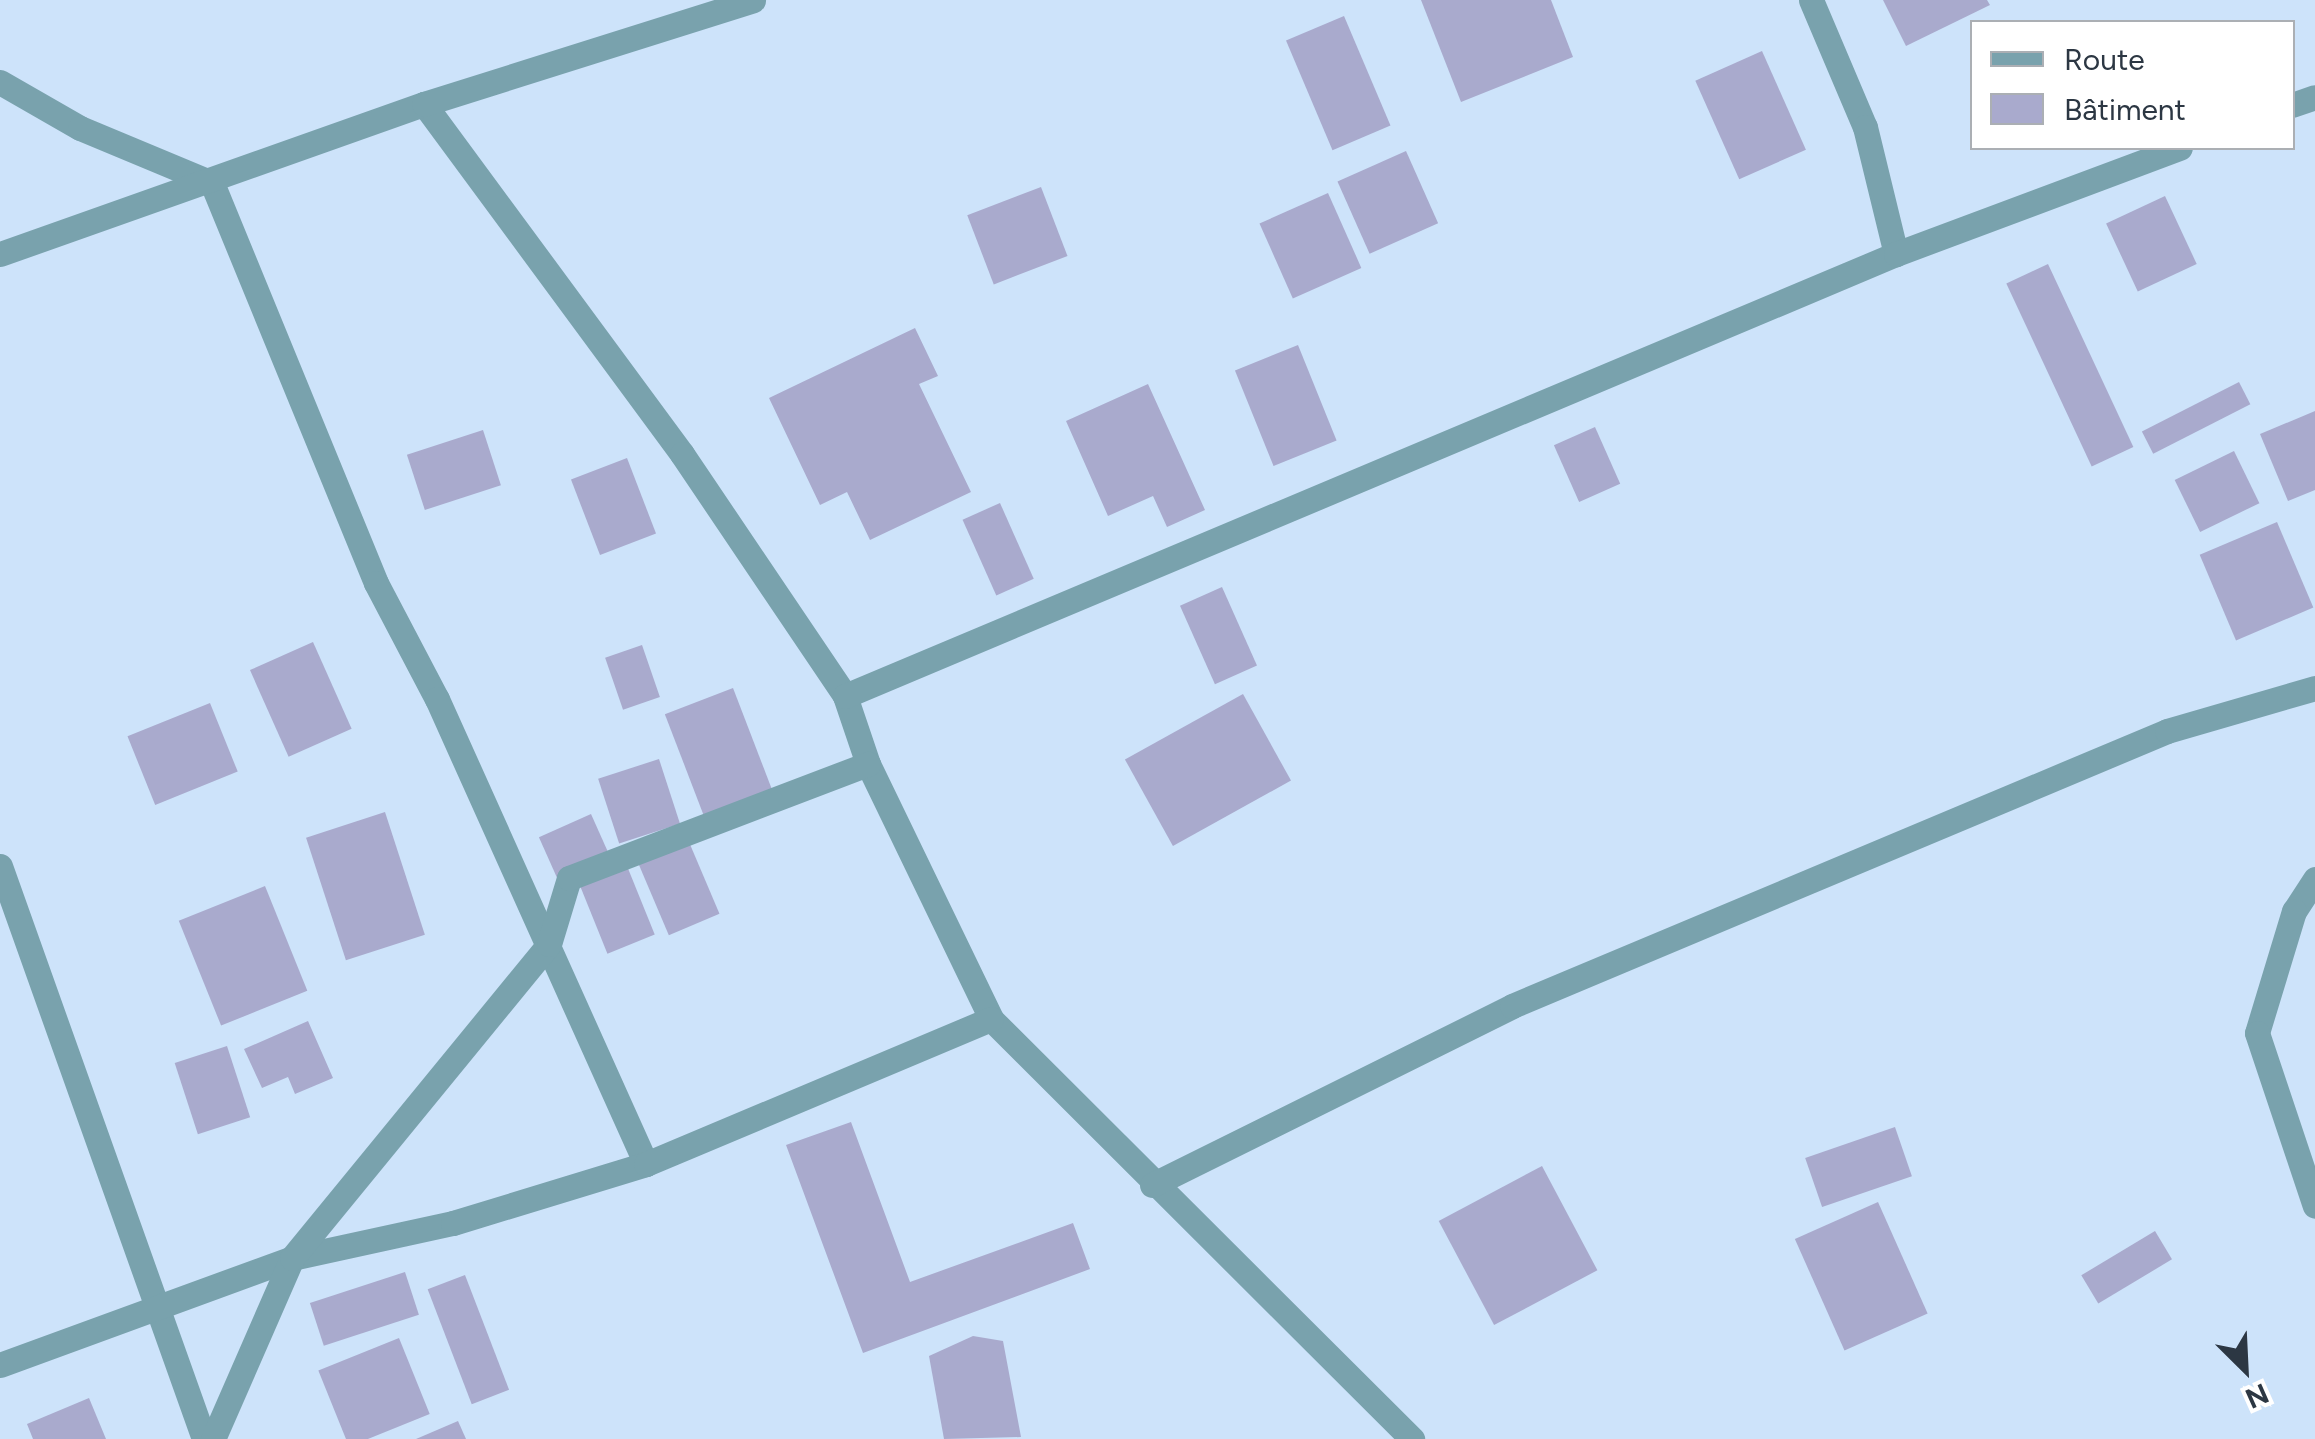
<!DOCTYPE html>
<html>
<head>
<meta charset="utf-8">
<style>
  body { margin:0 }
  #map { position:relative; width:2315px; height:1439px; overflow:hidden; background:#cde3fa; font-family:Figtree,sans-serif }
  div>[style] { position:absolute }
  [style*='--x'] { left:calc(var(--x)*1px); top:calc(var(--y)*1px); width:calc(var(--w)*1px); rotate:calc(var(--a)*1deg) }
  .building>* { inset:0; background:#a9aacd; transform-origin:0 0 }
  .street>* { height:25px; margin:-12.5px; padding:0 12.5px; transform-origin:12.5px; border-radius:12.5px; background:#79a2ad }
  span { translate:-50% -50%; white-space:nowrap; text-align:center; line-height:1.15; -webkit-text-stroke:9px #fff; paint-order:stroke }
  .legend { position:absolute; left:1970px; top:20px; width:325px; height:130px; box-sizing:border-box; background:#fff; border:2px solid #abafb4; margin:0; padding:12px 18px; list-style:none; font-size:30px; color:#2c3743 }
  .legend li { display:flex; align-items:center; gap:20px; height:50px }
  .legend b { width:50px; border:2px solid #abafb4 }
  .north { position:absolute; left:2195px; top:1319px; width:100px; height:100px; -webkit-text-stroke:8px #fff; paint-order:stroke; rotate:156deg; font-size:28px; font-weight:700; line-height:40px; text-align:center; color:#2c3743 }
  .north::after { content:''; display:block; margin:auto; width:35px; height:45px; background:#2c3743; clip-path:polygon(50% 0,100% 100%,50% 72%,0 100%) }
</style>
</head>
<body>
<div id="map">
  <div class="building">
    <i style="clip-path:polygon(1421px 0,1551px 0,1573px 57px,1461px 102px)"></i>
    <i style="clip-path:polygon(1883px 0,1987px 0,1990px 5px,1906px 46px)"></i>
    <i style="left:1344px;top:16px;width:119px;height:63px;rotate:67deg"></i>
    <i style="left:1762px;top:51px;width:108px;height:73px;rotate:66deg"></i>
    <i style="left:1406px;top:151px;width:79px;height:75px;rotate:66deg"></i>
    <i style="left:1041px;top:187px;width:74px;height:79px;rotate:69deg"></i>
    <i style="left:1328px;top:193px;width:82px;height:75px;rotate:66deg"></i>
    <i style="left:2165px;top:196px;width:75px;height:65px;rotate:65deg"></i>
    <i style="left:2048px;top:264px;width:202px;height:46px;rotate:65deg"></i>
    <i style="clip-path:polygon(915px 328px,938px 376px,919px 384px,971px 492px,870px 540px,847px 492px,820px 505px,769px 398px)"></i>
    <i style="left:1298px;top:345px;width:103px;height:68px;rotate:68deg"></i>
    <i style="left:2239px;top:382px;width:25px;height:109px;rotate:63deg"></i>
    <i style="clip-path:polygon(1148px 384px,1205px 510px,1167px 527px,1153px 496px,1108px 516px,1066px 421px)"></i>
    <i style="clip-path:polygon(2315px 411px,2315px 490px,2288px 501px,2260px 434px)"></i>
    <i style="left:1595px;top:427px;width:62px;height:45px;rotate:66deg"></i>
    <i style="left:483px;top:430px;width:58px;height:80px;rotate:72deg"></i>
    <i style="left:2234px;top:451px;width:58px;height:66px;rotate:64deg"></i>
    <i style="left:627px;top:458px;width:81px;height:60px;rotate:69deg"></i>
    <i style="left:1000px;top:503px;width:83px;height:41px;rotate:66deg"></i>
    <i style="left:2277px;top:522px;width:93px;height:84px;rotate:67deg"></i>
    <i style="left:1222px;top:587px;width:86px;height:46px;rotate:66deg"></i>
    <i style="left:313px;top:642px;width:95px;height:69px;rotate:66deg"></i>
    <i style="left:642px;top:645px;width:55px;height:39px;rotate:71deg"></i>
    <i style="left:733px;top:688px;width:113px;height:73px;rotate:69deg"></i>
    <i style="left:1243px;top:694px;width:99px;height:135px;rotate:61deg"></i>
    <i style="left:210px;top:703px;width:74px;height:89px;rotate:68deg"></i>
    <i style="left:659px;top:759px;width:68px;height:64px;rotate:72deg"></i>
    <i style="left:385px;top:812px;width:129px;height:83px;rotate:72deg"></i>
    <i style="left:591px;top:814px;width:45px;height:57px;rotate:66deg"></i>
    <i style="left:689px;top:842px;width:78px;height:55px;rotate:67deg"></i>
    <i style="left:627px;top:866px;width:74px;height:51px;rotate:68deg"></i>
    <i style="left:265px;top:886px;width:113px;height:93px;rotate:68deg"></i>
    <i style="clip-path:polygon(308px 1021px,333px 1078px,295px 1094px,288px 1077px,262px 1088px,244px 1049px)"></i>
    <i style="left:227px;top:1046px;width:75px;height:55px;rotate:72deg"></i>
    <i style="clip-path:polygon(851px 1122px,910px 1282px,1073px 1223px,1090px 1269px,863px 1353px,786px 1145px)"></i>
    <i style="left:1895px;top:1127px;width:52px;height:95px;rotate:71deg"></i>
    <i style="left:1542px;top:1166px;width:118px;height:117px;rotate:62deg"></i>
    <i style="left:1878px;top:1202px;width:122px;height:91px;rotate:66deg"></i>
    <i style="left:2155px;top:1231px;width:33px;height:86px;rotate:59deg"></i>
    <i style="left:405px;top:1272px;width:45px;height:100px;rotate:72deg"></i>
    <i style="left:465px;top:1275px;width:123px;height:40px;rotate:69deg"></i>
    <i style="clip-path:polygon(973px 1336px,1003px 1341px,1021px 1437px,944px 1439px,929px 1356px)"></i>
    <i style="left:399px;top:1338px;width:82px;height:87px;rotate:68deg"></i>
    <i style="clip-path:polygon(89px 1398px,106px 1439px,33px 1439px,27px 1424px)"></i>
    <i style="clip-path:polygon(458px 1421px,466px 1439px,416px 1439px)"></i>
  </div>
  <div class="street">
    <i style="--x:1811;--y:0;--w:138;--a:67"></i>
    <i style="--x:1865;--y:127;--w:131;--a:76.3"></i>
    <i style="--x:0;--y:82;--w:92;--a:29.9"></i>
    <i style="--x:80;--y:128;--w:143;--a:22.6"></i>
    <i style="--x:212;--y:183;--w:432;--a:67.7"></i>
    <i style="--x:376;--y:583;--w:131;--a:62.3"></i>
    <i style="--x:437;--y:699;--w:510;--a:65.8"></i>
    <i style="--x:424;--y:104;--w:435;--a:53.6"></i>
    <i style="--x:682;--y:454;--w:292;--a:56"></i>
    <i style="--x:845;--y:696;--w:72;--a:71.3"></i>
    <i style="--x:868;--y:764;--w:283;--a:64.2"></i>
    <i style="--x:991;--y:1019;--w:595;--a:44.93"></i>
    <i style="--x:2292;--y:105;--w:24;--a:-19"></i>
    <i style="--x:0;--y:254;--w:450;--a:-19.5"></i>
    <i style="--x:424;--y:104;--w:345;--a:-17.5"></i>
    <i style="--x:845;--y:696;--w:1140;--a:-22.81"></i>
    <i style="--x:1896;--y:254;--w:303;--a:-20.5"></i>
    <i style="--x:0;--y:866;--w:608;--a:70.4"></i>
    <i style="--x:2315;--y:879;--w:38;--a:123"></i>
    <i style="--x:2294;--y:911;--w:127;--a:106.9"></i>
    <i style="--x:2257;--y:1033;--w:182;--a:71.5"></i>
    <i style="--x:1152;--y:1185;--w:402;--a:-26.4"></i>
    <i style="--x:1512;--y:1006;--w:710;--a:-22.77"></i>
    <i style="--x:2167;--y:731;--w:154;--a:-16.2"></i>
    <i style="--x:0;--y:1365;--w:311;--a:-20.1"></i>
    <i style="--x:292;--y:1258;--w:165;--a:-12.3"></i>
    <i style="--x:453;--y:1223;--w:202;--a:-17"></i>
    <i style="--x:646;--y:1164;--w:374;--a:-22.8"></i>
    <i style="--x:213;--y:1439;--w:197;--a:-66.4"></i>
    <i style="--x:292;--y:1258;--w:406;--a:-50.7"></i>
    <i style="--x:549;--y:944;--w:69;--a:-73.1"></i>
    <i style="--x:569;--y:878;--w:320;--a:-20.9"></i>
  </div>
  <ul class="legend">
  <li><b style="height:12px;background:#79a2ad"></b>Route</li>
  <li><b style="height:28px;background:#a9aacd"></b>Bâtiment</li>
  </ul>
  <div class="north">N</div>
</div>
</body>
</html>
